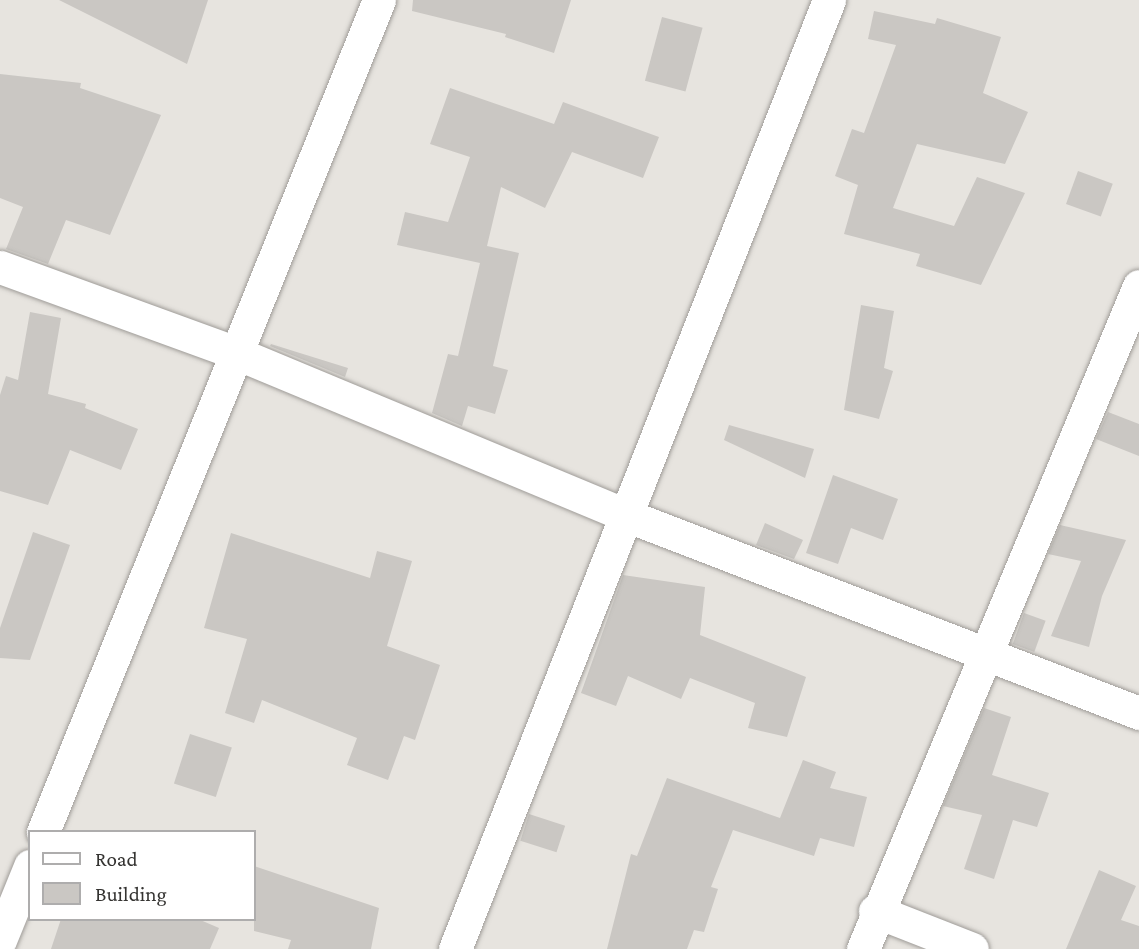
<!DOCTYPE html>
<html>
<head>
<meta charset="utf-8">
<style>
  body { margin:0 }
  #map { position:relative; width:1139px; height:949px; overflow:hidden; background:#e7e4df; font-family:"Crimson Pro",serif }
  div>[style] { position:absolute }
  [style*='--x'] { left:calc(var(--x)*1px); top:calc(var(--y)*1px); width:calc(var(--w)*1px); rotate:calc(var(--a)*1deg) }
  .building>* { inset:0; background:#cac7c3; transform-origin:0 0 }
  .roads { filter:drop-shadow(0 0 2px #9f9c98) drop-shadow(0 0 2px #9f9c98) }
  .street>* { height:33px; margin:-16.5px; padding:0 16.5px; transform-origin:16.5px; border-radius:16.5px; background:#fff }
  span { translate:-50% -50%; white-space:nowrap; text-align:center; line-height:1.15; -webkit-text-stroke:5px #fff; paint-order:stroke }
  .legend { position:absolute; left:28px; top:830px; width:228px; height:91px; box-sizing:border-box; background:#fff; border:2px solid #aeadad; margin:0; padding:9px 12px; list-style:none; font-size:21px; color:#343331 }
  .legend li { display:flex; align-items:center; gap:14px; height:35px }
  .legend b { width:35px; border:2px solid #aeadad }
</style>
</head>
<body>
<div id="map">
  <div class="building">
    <i style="clip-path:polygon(59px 0,208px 0,187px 64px)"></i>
    <i style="clip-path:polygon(413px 0,571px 0,554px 53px,505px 37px,506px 34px,412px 11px)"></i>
    <i style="clip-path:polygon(874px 11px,935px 24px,937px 18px,1001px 37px,983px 93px,1028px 112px,1005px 164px,917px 144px,893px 208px,954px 226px,977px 177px,1025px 193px,981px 285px,916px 266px,920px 254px,844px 234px,858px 185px,835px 176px,852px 129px,864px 133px,896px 45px,868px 39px)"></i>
    <i style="left:662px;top:17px;width:42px;height:66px;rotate:15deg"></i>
    <i style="clip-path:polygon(0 74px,81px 83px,80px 88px,161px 115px,110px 235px,66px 220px,48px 264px,6px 249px,23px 207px,0 198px)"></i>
    <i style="clip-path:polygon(450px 88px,554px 124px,563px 102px,659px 137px,643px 178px,572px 152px,545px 208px,501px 187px,487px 246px,519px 253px,493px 366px,508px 370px,495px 414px,468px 406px,462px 426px,432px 413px,448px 354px,458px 356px,480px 263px,397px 245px,405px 212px,448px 222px,470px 157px,430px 144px)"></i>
    <i style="left:1078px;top:171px;width:37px;height:35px;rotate:20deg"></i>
    <i style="clip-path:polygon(861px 305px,894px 311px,884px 368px,893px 371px,879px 419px,844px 410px)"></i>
    <i style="clip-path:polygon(30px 312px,61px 318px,48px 394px,86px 404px,85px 408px,138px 429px,121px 470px,70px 450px,48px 505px,0 491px,0 395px,6px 376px,18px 380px)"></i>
    <i style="clip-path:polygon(271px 344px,348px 368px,345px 377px,270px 346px)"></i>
    <i style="clip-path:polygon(1108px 412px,1139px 424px,1139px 456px,1096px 439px)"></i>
    <i style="clip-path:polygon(729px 425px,814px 449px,805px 478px,724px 440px)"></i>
    <i style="clip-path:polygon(833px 475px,898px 499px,883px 540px,851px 528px,838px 564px,806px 553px)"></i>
    <i style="clip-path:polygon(765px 523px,803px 540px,794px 559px,756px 545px)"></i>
    <i style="clip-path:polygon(1060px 525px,1126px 540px,1102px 596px,1089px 647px,1051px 636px,1081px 561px,1048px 554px)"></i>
    <i style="clip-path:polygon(33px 532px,70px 545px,30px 660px,0 658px,0 628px)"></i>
    <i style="clip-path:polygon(231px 533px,370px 578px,377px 551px,412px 561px,387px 646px,440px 665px,415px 740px,404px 736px,388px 780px,347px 765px,357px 738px,262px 700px,254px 723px,225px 713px,247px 639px,204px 628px)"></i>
    <i style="clip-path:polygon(623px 575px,705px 587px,700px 635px,806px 677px,787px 737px,748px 728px,755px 703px,690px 678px,681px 699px,628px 676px,616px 706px,581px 693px)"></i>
    <i style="left:1024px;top:613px;width:23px;height:33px;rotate:20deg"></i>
    <i style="clip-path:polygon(984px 708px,1011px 717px,992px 775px,1049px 793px,1037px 827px,1013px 820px,994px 879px,964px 869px,982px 815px,943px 806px)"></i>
    <i style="left:190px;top:734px;width:44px;height:52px;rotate:18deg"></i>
    <i style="clip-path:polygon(803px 760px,836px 772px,830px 788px,867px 797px,854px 847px,820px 838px,814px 856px,733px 830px,711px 887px,718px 889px,704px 932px,694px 930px,687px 949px,607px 949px,631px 854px,637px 856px,667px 778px,780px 818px)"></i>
    <i style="left:529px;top:814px;width:38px;height:28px;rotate:18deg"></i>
    <i style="clip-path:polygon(254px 866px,379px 908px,371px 949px,288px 949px,291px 940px,254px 931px)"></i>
    <i style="clip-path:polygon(1099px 870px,1136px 886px,1121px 920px,1139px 926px,1139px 949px,1066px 949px)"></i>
    <i style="clip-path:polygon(61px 919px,198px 919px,219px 928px,210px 949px,51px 949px)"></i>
  </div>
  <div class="roads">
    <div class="street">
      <i style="--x:0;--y:267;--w:249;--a:20"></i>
      <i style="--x:234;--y:352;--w:427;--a:22.6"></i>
      <i style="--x:628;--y:516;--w:548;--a:21.08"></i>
      <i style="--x:43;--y:832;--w:897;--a:-68.01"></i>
      <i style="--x:875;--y:911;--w:104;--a:21.4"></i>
      <i style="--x:0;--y:940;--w:80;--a:-67.9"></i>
      <i style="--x:455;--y:949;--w:1020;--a:-68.49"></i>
      <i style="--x:863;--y:949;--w:718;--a:-67.4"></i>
    </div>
  </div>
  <ul class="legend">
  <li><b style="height:9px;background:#fff"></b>Road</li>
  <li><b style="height:19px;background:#cac7c3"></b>Building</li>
  </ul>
</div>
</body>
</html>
